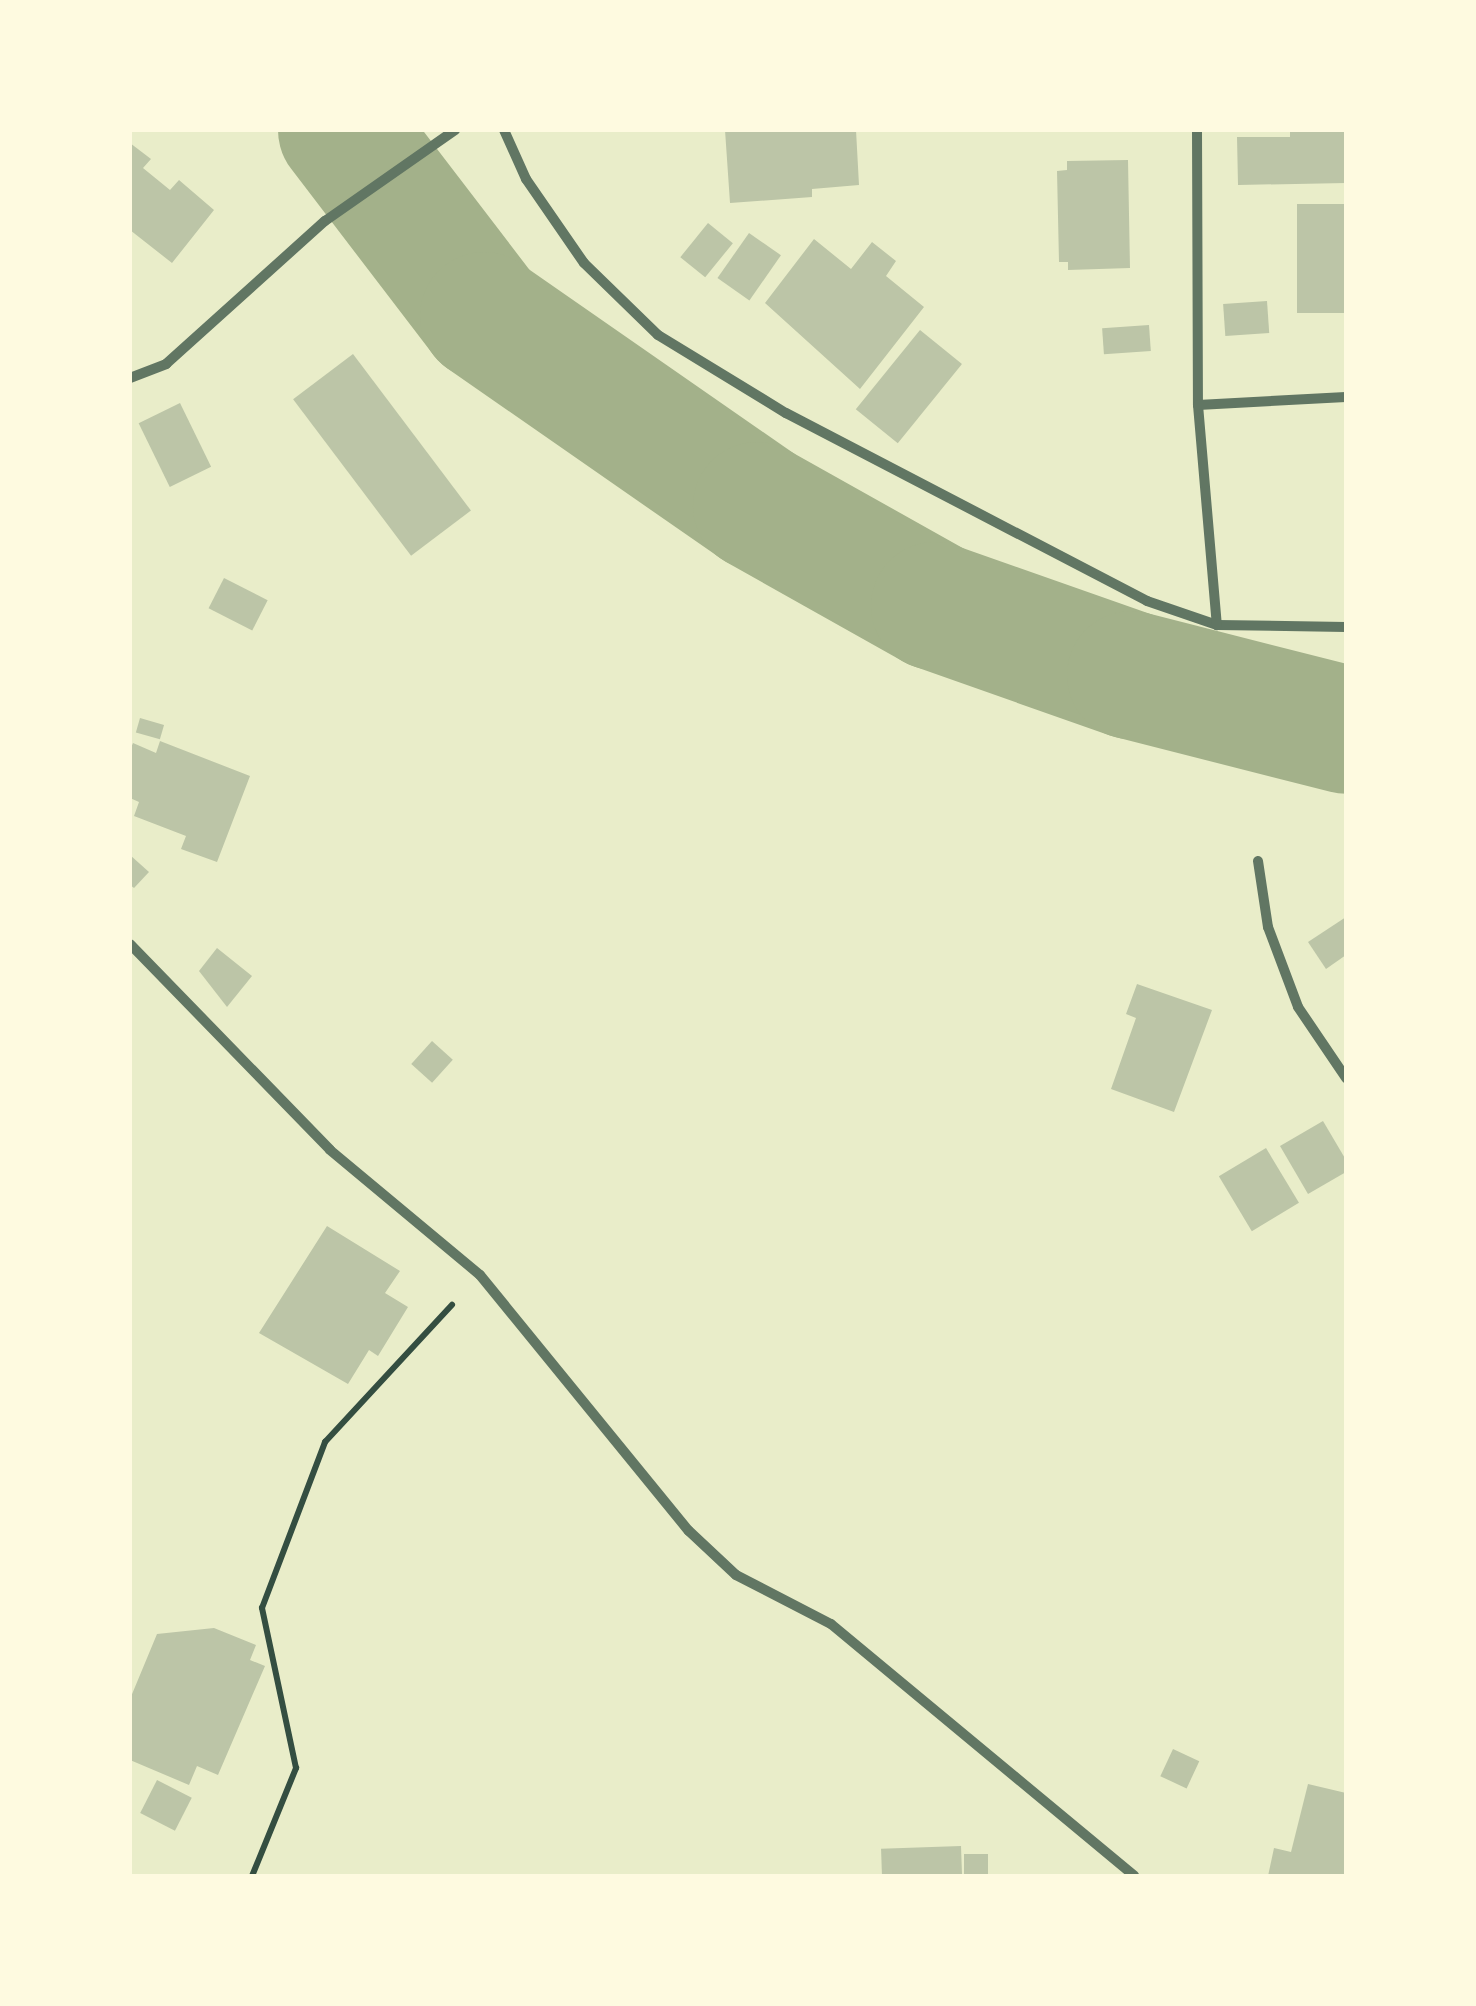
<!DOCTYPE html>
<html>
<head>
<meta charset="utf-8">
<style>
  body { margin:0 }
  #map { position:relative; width:1476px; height:2006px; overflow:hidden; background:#e9edc9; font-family:Figtree,sans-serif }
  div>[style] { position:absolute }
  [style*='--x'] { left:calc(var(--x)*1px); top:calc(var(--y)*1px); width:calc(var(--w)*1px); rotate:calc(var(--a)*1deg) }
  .river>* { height:128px; margin:-64px; padding:0 64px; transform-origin:64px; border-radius:64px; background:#a3b18a }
  .building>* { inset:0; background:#bcc5a7; transform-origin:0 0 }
  .path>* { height:6px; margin:-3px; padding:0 3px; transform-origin:3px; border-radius:3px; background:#344e41 }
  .minor>* { height:10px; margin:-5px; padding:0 5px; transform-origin:5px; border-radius:5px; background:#617663 }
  span { translate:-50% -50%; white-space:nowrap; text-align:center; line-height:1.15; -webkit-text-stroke:10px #fefae0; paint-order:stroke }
  .frame { position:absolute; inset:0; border:132px solid #fefae0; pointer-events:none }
</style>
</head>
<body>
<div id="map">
  <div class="river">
    <i style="--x:342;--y:130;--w:234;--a:52.6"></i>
    <i style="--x:484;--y:316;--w:333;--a:34.8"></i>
    <i style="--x:757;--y:506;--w:204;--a:29.3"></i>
    <i style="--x:935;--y:606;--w:208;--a:19.4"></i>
    <i style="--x:1131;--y:675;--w:222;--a:14.3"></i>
  </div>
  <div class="building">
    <i style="clip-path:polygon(725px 130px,856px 130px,859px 185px,812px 189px,812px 197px,730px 203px)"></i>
    <i style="clip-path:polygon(1290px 130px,1346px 130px,1346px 183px,1238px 185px,1237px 137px,1290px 137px)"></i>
    <i style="clip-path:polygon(130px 143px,151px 159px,143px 168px,170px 190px,179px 180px,214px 210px,172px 263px,130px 230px)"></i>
    <i style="clip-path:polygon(1128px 160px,1130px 268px,1068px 270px,1068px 262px,1059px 262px,1057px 171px,1067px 170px,1067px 161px)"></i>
    <i style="left:1346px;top:204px;width:109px;height:49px;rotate:90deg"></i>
    <i style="left:708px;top:223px;width:32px;height:44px;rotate:39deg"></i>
    <i style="left:749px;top:233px;width:39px;height:55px;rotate:35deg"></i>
    <i style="clip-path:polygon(814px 239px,851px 269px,872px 242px,896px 261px,886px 276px,924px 307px,860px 389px,765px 303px)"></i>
    <i style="left:1267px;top:301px;width:32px;height:44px;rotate:86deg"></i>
    <i style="left:1149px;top:325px;width:26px;height:47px;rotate:86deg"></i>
    <i style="left:920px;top:330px;width:54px;height:102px;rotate:39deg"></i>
    <i style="left:353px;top:354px;width:196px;height:75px;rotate:53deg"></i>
    <i style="left:180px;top:403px;width:71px;height:46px;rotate:64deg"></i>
    <i style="left:224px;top:578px;width:49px;height:34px;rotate:27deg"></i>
    <i style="left:140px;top:718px;width:25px;height:15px;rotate:16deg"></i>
    <i style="clip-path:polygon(160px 741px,250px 776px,217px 862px,181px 849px,186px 836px,134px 816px,139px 802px,130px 798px,130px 750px,133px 743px,156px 753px)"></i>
    <i style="clip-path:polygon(130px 855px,149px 872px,134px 888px,130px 885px)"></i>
    <i style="clip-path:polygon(1346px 917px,1346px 955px,1326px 969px,1308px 942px)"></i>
    <i style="clip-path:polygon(217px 948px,252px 976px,227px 1007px,199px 971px)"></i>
    <i style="clip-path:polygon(1137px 984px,1212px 1010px,1174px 1112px,1111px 1089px,1136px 1018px,1126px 1014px)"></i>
    <i style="left:432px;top:1041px;width:28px;height:31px;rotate:42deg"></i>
    <i style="clip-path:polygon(1323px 1121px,1346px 1160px,1346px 1172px,1308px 1194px,1280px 1146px)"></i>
    <i style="left:1266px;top:1148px;width:64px;height:55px;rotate:59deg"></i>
    <i style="clip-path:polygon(327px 1226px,400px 1271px,385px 1293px,408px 1307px,378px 1356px,369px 1350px,348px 1384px,259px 1333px)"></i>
    <i style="clip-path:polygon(214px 1628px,256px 1645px,250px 1660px,265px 1666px,218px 1775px,197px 1766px,189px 1785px,130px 1760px,130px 1699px,157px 1634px)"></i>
    <i style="left:1173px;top:1749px;width:29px;height:30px;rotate:25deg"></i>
    <i style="left:157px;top:1780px;width:39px;height:37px;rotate:27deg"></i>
    <i style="clip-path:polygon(1308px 1784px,1346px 1793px,1346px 1876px,1268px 1876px,1274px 1848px,1291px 1852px)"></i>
    <i style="left:961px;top:1846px;width:30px;height:80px;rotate:88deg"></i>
    <i style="left:964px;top:1854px;width:24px;height:22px"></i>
  </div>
  <div class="path">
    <i style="--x:252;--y:1876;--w:117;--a:-67.8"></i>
    <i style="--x:296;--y:1768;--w:164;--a:-102"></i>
    <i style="--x:262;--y:1608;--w:178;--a:-69.2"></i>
    <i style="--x:325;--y:1442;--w:187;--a:-47.2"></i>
  </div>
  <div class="minor">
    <i style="--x:504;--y:130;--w:54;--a:65.8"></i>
    <i style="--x:526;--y:179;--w:102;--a:55.4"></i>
    <i style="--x:584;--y:263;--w:103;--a:44.2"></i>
    <i style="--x:658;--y:335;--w:150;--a:31.4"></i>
    <i style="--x:786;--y:413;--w:407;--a:27.5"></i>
    <i style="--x:1147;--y:601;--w:74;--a:18.9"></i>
    <i style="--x:1217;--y:625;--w:129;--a:0.9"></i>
    <i style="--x:1197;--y:130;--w:275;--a:89.8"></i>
    <i style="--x:1198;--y:405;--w:221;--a:85.1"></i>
    <i style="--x:130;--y:378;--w:39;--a:-21"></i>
    <i style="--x:166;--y:364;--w:214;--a:-42"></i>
    <i style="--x:325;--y:221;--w:159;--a:-35"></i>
    <i style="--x:1198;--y:405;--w:148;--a:-3.1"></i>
    <i style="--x:1258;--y:861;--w:67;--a:81.4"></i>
    <i style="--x:1268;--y:927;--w:85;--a:69.4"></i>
    <i style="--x:1298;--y:1007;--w:86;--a:55.9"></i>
    <i style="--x:130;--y:944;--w:287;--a:45.8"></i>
    <i style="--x:330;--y:1150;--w:195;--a:39.8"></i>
    <i style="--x:480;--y:1275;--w:330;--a:50.8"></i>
    <i style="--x:689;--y:1531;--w:64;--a:43.1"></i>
    <i style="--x:736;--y:1575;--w:107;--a:27.3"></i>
    <i style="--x:831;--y:1624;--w:394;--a:39.7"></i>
  </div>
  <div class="frame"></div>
</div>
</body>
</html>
